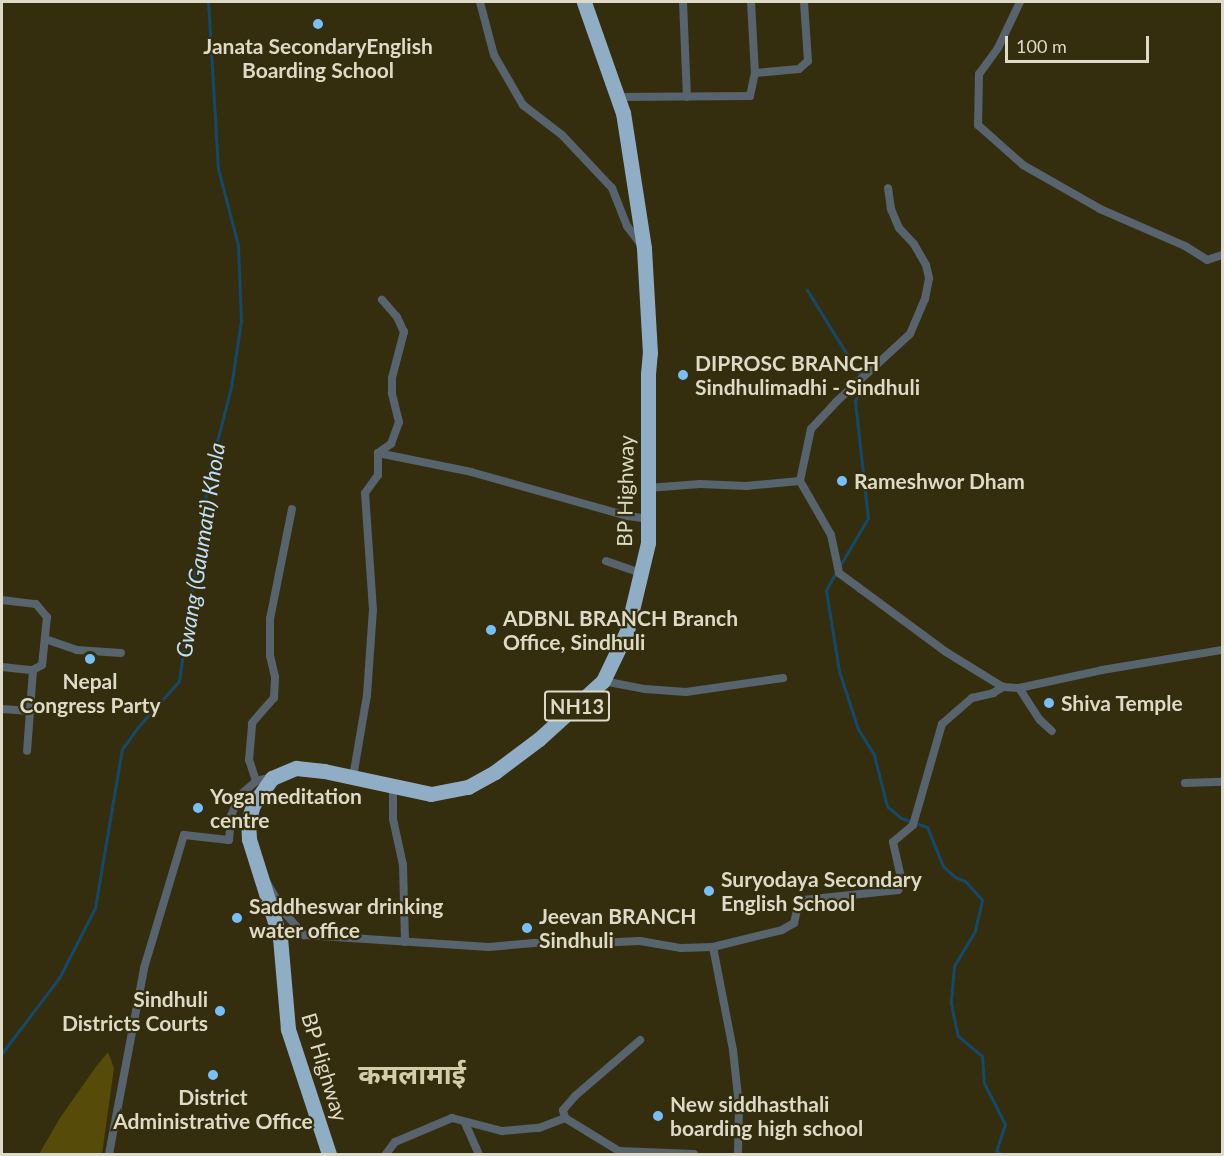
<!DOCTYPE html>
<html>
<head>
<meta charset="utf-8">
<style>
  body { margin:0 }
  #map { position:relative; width:1224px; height:1156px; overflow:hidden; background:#342e0e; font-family:Lato,"Noto Sans Devanagari",sans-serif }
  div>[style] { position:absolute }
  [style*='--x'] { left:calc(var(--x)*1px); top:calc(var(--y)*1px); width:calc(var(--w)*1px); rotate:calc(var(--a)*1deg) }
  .green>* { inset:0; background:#574b09 }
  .stream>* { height:3px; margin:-1.5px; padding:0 1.5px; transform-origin:1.5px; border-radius:1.5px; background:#15496c }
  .street>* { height:8px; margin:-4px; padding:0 4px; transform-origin:4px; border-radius:4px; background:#57636d }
  .highway>* { height:15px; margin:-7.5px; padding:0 7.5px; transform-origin:7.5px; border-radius:7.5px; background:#8fadc5 }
  .dots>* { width:16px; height:16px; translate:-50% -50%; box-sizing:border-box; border:3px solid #342e0e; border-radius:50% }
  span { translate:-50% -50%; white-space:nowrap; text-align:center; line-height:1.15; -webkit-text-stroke:4.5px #342e0e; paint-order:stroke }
  .shield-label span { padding:2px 4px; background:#342e0e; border:2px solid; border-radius:4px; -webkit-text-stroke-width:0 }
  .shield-label { font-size:20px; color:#dddac8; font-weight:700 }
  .poi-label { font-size:21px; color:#dddac8; font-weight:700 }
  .left { translate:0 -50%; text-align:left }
  .right { translate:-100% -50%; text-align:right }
  .street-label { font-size:21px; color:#dddac8 }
  .water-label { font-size:22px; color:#bfe1fc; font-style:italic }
  .district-label { font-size:27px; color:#d4cdaa; font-weight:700 }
  .frame { position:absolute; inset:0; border:3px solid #dddac8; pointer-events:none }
  .scale { position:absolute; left:1005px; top:36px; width:144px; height:27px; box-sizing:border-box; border:3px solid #dddac8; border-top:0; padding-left:8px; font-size:18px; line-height:21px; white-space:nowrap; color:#dddac8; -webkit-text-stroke:4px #342e0e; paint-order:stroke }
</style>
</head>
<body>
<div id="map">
  <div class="green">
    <i style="clip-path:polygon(108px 1052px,114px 1068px,102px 1154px,39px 1154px,60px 1118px,95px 1068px)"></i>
  </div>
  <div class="stream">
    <i style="--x:807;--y:290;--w:99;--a:58.2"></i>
    <i style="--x:859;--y:374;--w:14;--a:82"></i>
    <i style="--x:861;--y:388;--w:14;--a:115"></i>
    <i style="--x:855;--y:401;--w:118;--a:83.7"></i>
    <i style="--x:868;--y:518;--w:57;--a:120.6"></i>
    <i style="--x:836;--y:572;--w:21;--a:119"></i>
    <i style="--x:826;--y:590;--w:82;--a:80.9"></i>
    <i style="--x:839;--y:671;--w:61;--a:71.9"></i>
    <i style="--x:858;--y:729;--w:31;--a:58"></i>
    <i style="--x:874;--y:755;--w:53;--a:75.7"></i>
    <i style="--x:887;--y:806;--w:18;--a:41"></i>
    <i style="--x:901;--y:818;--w:28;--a:19"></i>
    <i style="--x:927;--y:827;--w:42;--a:67.7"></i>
    <i style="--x:943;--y:866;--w:16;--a:43"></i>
    <i style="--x:955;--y:877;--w:11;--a:22"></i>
    <i style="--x:965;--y:881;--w:25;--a:48"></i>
    <i style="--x:982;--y:900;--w:32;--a:103"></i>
    <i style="--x:975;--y:931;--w:41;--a:121"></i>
    <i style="--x:954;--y:966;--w:38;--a:95"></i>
    <i style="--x:951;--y:1004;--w:33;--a:78"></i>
    <i style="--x:958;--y:1036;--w:31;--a:40"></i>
    <i style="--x:982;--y:1056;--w:27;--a:86"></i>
    <i style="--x:984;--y:1083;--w:46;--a:62.9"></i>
    <i style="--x:1005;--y:1124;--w:28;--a:108"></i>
    <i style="--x:996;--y:1151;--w:6;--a:31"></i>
    <i style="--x:2;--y:1053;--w:94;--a:-52.8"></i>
    <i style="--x:59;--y:978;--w:79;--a:-62.8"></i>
    <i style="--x:95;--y:908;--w:161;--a:-80.4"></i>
    <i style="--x:122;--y:749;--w:27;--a:-54"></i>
    <i style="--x:138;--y:727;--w:62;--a:-48.3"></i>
    <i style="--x:179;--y:681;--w:210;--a:-81.8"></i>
    <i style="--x:209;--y:473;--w:89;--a:-75.7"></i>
    <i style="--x:231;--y:387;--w:67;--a:-81.4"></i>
    <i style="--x:241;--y:321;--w:76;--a:-92.3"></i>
    <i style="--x:238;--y:245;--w:79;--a:-104.7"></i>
    <i style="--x:218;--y:169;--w:167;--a:-93.4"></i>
  </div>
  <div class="street">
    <i style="--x:480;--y:2;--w:55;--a:75.2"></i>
    <i style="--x:494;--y:55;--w:58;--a:59.9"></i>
    <i style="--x:523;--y:105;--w:49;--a:37.6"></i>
    <i style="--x:562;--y:135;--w:73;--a:46.7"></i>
    <i style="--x:612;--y:188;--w:41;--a:68.5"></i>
    <i style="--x:627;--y:226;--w:21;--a:53"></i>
    <i style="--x:683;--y:2;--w:95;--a:87.6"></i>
    <i style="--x:751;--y:2;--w:71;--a:86.8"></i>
    <i style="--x:1020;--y:2;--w:51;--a:115.6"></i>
    <i style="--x:998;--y:48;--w:32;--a:126"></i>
    <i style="--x:979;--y:74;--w:51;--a:91.1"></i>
    <i style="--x:978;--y:125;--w:60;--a:41.6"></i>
    <i style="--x:1023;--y:165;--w:89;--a:29.7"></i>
    <i style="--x:1100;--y:209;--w:93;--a:23.5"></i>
    <i style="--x:1185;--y:246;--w:26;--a:32"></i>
    <i style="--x:1207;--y:260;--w:16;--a:-18"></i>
    <i style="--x:617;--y:97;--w:133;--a:-0.4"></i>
    <i style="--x:750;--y:96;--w:24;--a:-78"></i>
    <i style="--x:755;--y:73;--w:44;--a:-5.2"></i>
    <i style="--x:799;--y:69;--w:12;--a:-42"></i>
    <i style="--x:808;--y:61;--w:59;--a:-93.9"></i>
    <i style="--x:378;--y:453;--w:95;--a:11.5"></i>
    <i style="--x:471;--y:472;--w:163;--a:15.7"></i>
    <i style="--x:628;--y:516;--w:21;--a:8"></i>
    <i style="--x:378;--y:453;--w:16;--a:-35"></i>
    <i style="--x:391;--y:444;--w:23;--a:-70"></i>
    <i style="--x:399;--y:422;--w:30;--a:-104"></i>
    <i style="--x:392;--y:393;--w:15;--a:-90"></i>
    <i style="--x:392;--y:378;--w:48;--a:-75.4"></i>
    <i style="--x:404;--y:332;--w:17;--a:-115"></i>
    <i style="--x:397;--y:317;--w:23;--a:-131"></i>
    <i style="--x:800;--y:481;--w:53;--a:-78.1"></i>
    <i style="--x:811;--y:429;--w:37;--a:-47"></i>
    <i style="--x:836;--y:402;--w:100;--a:-42.6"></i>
    <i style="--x:910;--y:334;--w:38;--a:-67"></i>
    <i style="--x:925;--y:299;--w:21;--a:-79"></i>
    <i style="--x:929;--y:278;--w:13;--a:-103"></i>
    <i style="--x:926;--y:265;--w:24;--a:-120"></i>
    <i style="--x:914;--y:244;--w:22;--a:-133"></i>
    <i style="--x:899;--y:228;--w:21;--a:-113"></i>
    <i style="--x:891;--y:209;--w:21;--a:-98"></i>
    <i style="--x:648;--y:488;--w:52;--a:-4.4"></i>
    <i style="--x:700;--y:484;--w:46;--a:2.5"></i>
    <i style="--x:746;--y:486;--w:54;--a:-5.3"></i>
    <i style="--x:800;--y:481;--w:62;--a:60.1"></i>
    <i style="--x:831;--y:535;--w:39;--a:78"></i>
    <i style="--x:839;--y:573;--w:133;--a:36.4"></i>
    <i style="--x:946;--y:652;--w:67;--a:31.6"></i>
    <i style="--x:1003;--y:687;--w:16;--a:4"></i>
    <i style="--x:1019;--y:688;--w:85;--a:-12.2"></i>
    <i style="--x:1102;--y:670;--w:122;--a:-9.5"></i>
    <i style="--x:606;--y:561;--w:36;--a:19"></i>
    <i style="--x:2;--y:600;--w:34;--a:7"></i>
    <i style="--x:36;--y:604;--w:17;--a:50"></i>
    <i style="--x:47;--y:617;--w:48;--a:95.9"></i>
    <i style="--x:42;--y:665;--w:10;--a:151"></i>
    <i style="--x:33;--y:670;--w:81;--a:94.2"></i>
    <i style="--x:45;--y:639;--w:34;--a:19"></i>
    <i style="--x:77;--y:650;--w:44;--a:3.9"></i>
    <i style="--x:2;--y:667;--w:31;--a:6"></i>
    <i style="--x:603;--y:681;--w:43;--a:10.8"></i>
    <i style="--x:645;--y:689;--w:41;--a:4.2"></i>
    <i style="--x:686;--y:692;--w:98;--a:-8.2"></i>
    <i style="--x:1019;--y:688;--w:38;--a:57"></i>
    <i style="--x:1040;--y:720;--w:16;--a:43"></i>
    <i style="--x:2;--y:709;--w:28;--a:4"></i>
    <i style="--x:353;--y:777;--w:83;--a:-80.3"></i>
    <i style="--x:367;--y:695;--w:85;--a:-86"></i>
    <i style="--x:373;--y:610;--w:117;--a:-93.9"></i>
    <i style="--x:365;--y:493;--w:22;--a:-54"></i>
    <i style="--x:378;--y:475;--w:22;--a:-90"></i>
    <i style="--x:256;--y:781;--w:22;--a:-108"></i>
    <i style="--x:249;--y:760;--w:37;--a:-85"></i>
    <i style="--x:252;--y:723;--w:33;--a:-49"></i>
    <i style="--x:274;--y:698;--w:21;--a:-87"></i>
    <i style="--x:275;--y:677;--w:22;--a:-103"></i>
    <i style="--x:270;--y:656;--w:37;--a:-90"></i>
    <i style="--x:270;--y:619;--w:112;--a:-78.7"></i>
    <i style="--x:1185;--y:783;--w:37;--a:-2"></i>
    <i style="--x:393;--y:787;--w:32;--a:90"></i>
    <i style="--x:393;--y:819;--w:47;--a:77.7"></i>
    <i style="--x:403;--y:865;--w:77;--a:88.5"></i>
    <i style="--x:266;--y:881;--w:34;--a:60"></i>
    <i style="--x:283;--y:911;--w:32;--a:49"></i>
    <i style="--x:304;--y:935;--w:185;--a:3.7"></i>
    <i style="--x:489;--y:947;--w:45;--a:-5.1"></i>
    <i style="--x:534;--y:943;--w:39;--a:1"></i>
    <i style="--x:573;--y:944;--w:67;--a:-2.6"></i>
    <i style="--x:640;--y:941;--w:42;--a:9.7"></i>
    <i style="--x:681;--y:948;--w:32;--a:-2"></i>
    <i style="--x:713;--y:947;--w:71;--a:-13.8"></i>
    <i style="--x:782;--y:930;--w:14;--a:-30"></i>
    <i style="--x:794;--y:923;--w:17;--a:-77"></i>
    <i style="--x:798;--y:906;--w:8;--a:-50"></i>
    <i style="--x:803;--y:900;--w:96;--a:-6"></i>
    <i style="--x:898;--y:890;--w:9;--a:-63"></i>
    <i style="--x:902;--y:882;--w:41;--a:-102.7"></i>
    <i style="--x:893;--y:842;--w:26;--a:-40"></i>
    <i style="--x:913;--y:825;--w:105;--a:-74"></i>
    <i style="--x:942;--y:724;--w:40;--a:-41"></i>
    <i style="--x:972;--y:698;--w:22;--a:-13"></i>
    <i style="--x:993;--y:693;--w:12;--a:-31"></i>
    <i style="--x:713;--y:947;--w:105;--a:79"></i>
    <i style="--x:733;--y:1050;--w:56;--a:83.9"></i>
    <i style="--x:739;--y:1106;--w:48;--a:91.2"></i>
    <i style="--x:565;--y:1118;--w:8;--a:-104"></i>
    <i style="--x:563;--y:1110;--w:18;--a:-49"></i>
    <i style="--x:575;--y:1096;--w:86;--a:-40.7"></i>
    <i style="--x:465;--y:1123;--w:34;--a:66"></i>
    <i style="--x:109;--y:1154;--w:189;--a:-79.3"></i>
    <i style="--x:144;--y:968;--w:139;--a:-73.3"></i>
    <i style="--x:184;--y:835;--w:45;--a:6.3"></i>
    <i style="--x:229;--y:840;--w:24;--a:-85"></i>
    <i style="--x:231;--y:816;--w:22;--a:-68"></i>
    <i style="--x:239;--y:796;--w:23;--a:-41"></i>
    <i style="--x:256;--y:781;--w:13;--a:-13"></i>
    <i style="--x:386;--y:1154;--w:15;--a:-53"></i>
    <i style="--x:395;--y:1142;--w:62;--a:-22.8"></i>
    <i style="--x:452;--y:1118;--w:52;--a:14.6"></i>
    <i style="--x:502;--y:1131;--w:37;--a:-5"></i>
    <i style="--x:539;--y:1128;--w:28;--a:-21"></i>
    <i style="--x:565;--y:1118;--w:63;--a:31.4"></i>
    <i style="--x:619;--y:1151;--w:75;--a:2.3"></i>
  </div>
  <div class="highway">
    <i style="--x:329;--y:1154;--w:132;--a:-108.2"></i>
    <i style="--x:288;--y:1029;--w:91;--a:-95"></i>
    <i style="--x:280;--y:938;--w:104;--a:-107.4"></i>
    <i style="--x:249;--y:839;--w:17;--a:-93"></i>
    <i style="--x:248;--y:822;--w:18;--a:-74"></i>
    <i style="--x:253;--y:805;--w:33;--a:-55"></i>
    <i style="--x:272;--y:778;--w:26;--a:-23"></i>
    <i style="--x:296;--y:768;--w:28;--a:6"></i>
    <i style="--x:324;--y:771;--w:109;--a:12.1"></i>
    <i style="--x:431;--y:794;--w:38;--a:-11"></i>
    <i style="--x:468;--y:787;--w:31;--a:-29"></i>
    <i style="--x:495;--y:772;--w:55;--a:-36.9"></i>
    <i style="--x:539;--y:739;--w:86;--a:-42.2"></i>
    <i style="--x:603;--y:681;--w:55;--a:-64.4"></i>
    <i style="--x:627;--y:631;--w:90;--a:-76.6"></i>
    <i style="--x:648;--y:543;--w:169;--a:-90"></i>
    <i style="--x:648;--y:374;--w:21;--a:-85"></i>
    <i style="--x:650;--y:353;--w:105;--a:-93.3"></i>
    <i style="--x:644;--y:248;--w:137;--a:-98.8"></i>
    <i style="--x:623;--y:113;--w:118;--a:-109.4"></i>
  </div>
  <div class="dots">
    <i style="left:318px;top:24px;background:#77bff7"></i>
    <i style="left:683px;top:375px;background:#77bff7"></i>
    <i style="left:842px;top:481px;background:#77bff7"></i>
    <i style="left:491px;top:630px;background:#77bff7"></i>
    <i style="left:90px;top:659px;background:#77bff7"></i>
    <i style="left:1049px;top:703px;background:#77bff7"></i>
    <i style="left:198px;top:808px;background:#77bff7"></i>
    <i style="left:709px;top:891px;background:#77bff7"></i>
    <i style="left:237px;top:918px;background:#77bff7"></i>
    <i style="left:527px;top:928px;background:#77bff7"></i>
    <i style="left:220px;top:1011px;background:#77bff7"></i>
    <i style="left:213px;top:1075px;background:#77bff7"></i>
    <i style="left:658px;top:1116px;background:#77bff7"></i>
  </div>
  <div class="shield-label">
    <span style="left:577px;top:706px">NH13</span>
  </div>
  <div class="poi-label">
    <span style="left:318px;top:58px">Janata SecondaryEnglish<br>Boarding School</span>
    <span class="left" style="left:695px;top:375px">DIPROSC BRANCH<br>Sindhulimadhi - Sindhuli</span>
    <span class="left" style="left:854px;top:481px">Rameshwor Dham</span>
    <span class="left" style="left:503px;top:630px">ADBNL BRANCH Branch<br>Office, Sindhuli</span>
    <span style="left:90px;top:693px">Nepal<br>Congress Party</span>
    <span class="left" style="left:1061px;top:703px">Shiva Temple</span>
    <span class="left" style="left:210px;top:808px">Yoga meditation<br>centre</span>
    <span class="left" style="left:721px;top:891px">Suryodaya Secondary<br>English School</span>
    <span class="left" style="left:249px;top:918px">Saddheswar drinking<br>water office</span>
    <span class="left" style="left:539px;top:928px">Jeevan BRANCH<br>Sindhuli</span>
    <span class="right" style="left:208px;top:1011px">Sindhuli<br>Districts Courts</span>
    <span style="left:213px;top:1109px">District<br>Administrative Office</span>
    <span class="left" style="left:670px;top:1116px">New siddhasthali<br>boarding high school</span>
  </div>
  <div class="street-label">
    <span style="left:625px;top:491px;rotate:-89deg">BP Highway</span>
    <span style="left:325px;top:1067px;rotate:73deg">BP Highway</span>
  </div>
  <div class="water-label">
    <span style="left:200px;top:550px;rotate:-81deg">Gwang (Gaumati) Khola</span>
  </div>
  <div class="district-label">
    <span style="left:412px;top:1074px">कमलामाई</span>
  </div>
  <div class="frame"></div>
  <div class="scale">100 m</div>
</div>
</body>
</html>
